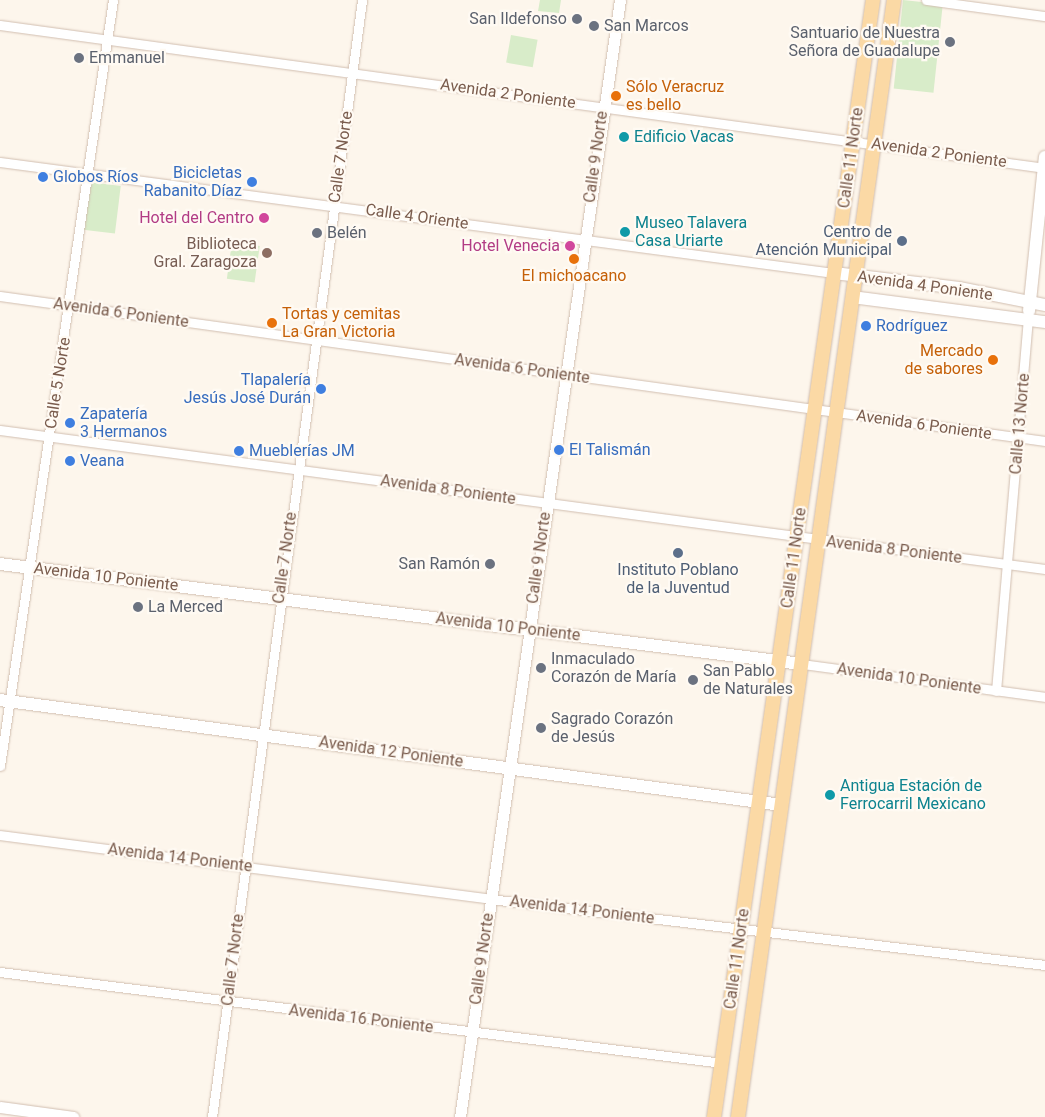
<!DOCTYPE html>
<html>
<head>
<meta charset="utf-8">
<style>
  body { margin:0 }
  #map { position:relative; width:1045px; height:1117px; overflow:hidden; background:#fdf6ec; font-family:Roboto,sans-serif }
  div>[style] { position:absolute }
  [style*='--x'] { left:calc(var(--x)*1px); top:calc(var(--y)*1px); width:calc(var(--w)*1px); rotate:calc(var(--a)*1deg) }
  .green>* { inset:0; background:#d8ecc9; transform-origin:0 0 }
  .roads { filter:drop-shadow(0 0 1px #d1beb0) drop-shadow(0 0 1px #d1beb0) }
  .minor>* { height:9px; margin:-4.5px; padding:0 4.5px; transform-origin:4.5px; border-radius:4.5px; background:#fff }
  .tertiary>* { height:11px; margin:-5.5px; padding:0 5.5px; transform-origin:5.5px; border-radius:5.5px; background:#fff }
  .secondary>* { height:12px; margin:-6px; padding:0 6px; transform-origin:6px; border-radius:6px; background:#fff }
  .primary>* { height:14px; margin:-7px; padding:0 7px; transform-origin:7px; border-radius:7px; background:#fbd9a5 }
  .dots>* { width:14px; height:14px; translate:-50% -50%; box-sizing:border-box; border:2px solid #fffaf3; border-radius:50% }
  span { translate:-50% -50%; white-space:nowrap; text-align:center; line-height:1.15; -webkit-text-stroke:4.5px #fffaf3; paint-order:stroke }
  .worship-label { font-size:16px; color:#5b616d }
  .right { translate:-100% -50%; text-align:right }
  .left { translate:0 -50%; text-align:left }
  .food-label { font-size:16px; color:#c56008 }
  .street-label { font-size:16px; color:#7a5c4d }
  .culture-label { font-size:16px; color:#0d838f }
  .shop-label { font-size:16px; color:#366cbe }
  .hotel-label { font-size:16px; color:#b23c85 }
  .service-label { font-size:16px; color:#4e5e75 }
  .education-label { font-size:16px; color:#785e54 }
</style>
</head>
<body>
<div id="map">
  <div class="green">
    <i style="clip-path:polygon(540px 0,561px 0,559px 13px,538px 11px)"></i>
    <i style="left:903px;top:0;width:40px;height:89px;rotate:6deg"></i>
    <i style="left:511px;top:35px;width:27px;height:28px;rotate:10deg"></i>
    <i style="left:89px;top:182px;width:32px;height:48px;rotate:7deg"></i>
    <i style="left:232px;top:242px;width:28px;height:37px;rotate:8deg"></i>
  </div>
  <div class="roads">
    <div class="minor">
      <i style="--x:926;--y:0;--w:120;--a:7.7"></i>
      <i style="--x:0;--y:25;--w:1055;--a:7.79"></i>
      <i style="--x:0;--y:162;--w:841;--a:7.58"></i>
      <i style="--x:0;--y:296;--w:1055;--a:7.9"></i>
      <i style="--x:0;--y:430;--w:1054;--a:7.58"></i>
      <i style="--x:802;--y:664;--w:245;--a:7.7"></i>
      <i style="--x:996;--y:691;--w:373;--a:-85.1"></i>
      <i style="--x:0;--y:766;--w:774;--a:-81.61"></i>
      <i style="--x:0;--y:835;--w:494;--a:7.4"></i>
      <i style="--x:490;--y:899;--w:559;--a:6.78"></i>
      <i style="--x:0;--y:972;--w:728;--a:7.18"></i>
      <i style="--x:212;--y:1117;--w:1127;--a:-82.35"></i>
    </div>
    <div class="tertiary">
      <i style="--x:0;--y:1107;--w:74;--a:7.8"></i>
      <i style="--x:460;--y:1117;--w:1128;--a:-81.85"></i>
    </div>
    <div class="secondary">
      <i style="--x:834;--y:273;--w:126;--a:6.8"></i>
      <i style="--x:959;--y:288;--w:88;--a:11.2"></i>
      <i style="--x:852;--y:297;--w:195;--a:7.4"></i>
      <i style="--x:1029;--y:311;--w:155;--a:-84.1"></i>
      <i style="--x:0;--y:564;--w:808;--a:7.11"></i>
      <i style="--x:0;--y:700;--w:789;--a:7.65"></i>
    </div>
    <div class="primary">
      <i style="--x:714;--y:1117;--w:1128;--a:-81.9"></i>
      <i style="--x:738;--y:1117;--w:1128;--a:-82.05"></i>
    </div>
  </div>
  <div class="dots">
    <i style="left:577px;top:19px;background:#6b7280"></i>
    <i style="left:594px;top:26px;background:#6b7280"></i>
    <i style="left:950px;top:42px;background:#6b7280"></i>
    <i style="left:79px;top:58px;background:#6b7280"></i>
    <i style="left:616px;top:96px;background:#e8710a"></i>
    <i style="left:624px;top:137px;background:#0f9aa8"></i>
    <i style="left:43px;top:177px;background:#3f7fe0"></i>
    <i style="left:252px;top:182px;background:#3f7fe0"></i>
    <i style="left:264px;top:218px;background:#d1479c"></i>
    <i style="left:625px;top:232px;background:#0f9aa8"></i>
    <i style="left:317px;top:233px;background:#6b7280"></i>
    <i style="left:902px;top:241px;background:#5c6f8a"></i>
    <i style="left:570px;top:246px;background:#d1479c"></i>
    <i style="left:267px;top:253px;background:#8d6e63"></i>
    <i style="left:574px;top:259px;background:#e8710a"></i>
    <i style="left:272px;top:323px;background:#e8710a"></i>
    <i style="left:866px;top:326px;background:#3f7fe0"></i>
    <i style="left:993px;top:360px;background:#e8710a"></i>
    <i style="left:321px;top:389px;background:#3f7fe0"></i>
    <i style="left:70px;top:423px;background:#3f7fe0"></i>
    <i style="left:559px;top:450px;background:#3f7fe0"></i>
    <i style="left:239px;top:451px;background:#3f7fe0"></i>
    <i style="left:70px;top:461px;background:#3f7fe0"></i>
    <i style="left:678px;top:553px;background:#5c6f8a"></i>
    <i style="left:490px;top:564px;background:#6b7280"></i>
    <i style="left:138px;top:607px;background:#6b7280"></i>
    <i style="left:541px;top:668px;background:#6b7280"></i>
    <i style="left:693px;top:680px;background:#6b7280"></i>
    <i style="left:541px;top:728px;background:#6b7280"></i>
    <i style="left:830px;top:795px;background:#0f9aa8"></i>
  </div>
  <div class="worship-label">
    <span class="right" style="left:567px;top:19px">San Ildefonso</span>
    <span class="left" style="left:604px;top:26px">San Marcos</span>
    <span class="right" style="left:940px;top:42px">Santuario de Nuestra<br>Señora de Guadalupe</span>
    <span class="left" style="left:89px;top:58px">Emmanuel</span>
    <span class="left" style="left:327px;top:233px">Belén</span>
    <span class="right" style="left:480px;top:564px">San Ramón</span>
    <span class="left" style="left:148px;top:607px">La Merced</span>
    <span class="left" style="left:551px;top:668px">Inmaculado<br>Corazón de María</span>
    <span class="left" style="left:703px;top:680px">San Pablo<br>de Naturales</span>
    <span class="left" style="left:551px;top:728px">Sagrado Corazón<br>de Jesús</span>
  </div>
  <div class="food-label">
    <span class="left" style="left:626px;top:96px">Sólo Veracruz<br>es bello</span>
    <span style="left:574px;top:276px">El michoacano</span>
    <span class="left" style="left:282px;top:323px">Tortas y cemitas<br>La Gran Victoria</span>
    <span class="right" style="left:983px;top:360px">Mercado<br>de sabores</span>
  </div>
  <div class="street-label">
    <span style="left:508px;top:94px;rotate:8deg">Avenida 2 Poniente</span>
    <span style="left:939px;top:153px;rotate:8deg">Avenida 2 Poniente</span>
    <span style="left:341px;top:157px;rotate:-82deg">Calle 7 Norte</span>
    <span style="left:596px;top:157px;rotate:-82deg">Calle 9 Norte</span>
    <span style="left:851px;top:158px;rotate:-82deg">Calle 11 Norte</span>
    <span style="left:417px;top:217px;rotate:8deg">Calle 4 Oriente</span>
    <span style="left:925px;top:286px;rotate:8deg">Avenida 4 Poniente</span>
    <span style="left:121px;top:313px;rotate:8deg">Avenida 6 Poniente</span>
    <span style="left:522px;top:369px;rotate:8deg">Avenida 6 Poniente</span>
    <span style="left:58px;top:383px;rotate:-81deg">Calle 5 Norte</span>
    <span style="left:1020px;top:424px;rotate:-85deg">Calle 13 Norte</span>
    <span style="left:924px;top:425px;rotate:8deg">Avenida 6 Poniente</span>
    <span style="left:448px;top:490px;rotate:8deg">Avenida 8 Poniente</span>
    <span style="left:894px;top:550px;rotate:7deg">Avenida 8 Poniente</span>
    <span style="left:285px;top:558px;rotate:-82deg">Calle 7 Norte</span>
    <span style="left:539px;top:558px;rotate:-82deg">Calle 9 Norte</span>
    <span style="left:794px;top:558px;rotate:-82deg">Calle 11 Norte</span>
    <span style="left:106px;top:577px;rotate:7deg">Avenida 10 Poniente</span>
    <span style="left:508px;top:627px;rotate:7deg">Avenida 10 Poniente</span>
    <span style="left:909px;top:679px;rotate:8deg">Avenida 10 Poniente</span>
    <span style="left:391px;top:752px;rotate:8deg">Avenida 12 Poniente</span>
    <span style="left:180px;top:858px;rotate:7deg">Avenida 14 Poniente</span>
    <span style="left:582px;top:910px;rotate:7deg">Avenida 14 Poniente</span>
    <span style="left:482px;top:959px;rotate:-82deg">Calle 9 Norte</span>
    <span style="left:737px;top:959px;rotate:-82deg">Calle 11 Norte</span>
    <span style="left:233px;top:960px;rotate:-83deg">Calle 7 Norte</span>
    <span style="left:361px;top:1019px;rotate:7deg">Avenida 16 Poniente</span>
  </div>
  <div class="culture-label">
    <span class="left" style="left:634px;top:137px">Edificio Vacas</span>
    <span class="left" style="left:635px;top:232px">Museo Talavera<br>Casa Uriarte</span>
    <span class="left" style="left:840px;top:795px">Antigua Estación de<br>Ferrocarril Mexicano</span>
  </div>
  <div class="shop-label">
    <span class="right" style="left:242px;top:182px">Bicicletas<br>Rabanito Díaz</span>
    <span class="left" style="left:53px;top:177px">Globos Ríos</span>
    <span class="left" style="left:876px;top:326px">Rodríguez</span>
    <span class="right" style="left:311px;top:389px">Tlapalería<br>Jesús José Durán</span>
    <span class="left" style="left:80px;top:423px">Zapatería<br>3 Hermanos</span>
    <span class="left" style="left:569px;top:450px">El Talismán</span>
    <span class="left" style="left:249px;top:451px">Mueblerías JM</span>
    <span class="left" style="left:80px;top:461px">Veana</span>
  </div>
  <div class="hotel-label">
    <span class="right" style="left:254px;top:218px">Hotel del Centro</span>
    <span class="right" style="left:560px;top:246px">Hotel Venecia</span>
  </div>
  <div class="service-label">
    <span class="right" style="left:892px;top:241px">Centro de<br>Atención Municipal</span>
    <span style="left:678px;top:579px">Instituto Poblano<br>de la Juventud</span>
  </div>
  <div class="education-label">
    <span class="right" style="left:257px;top:253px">Biblioteca<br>Gral. Zaragoza</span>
  </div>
</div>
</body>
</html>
